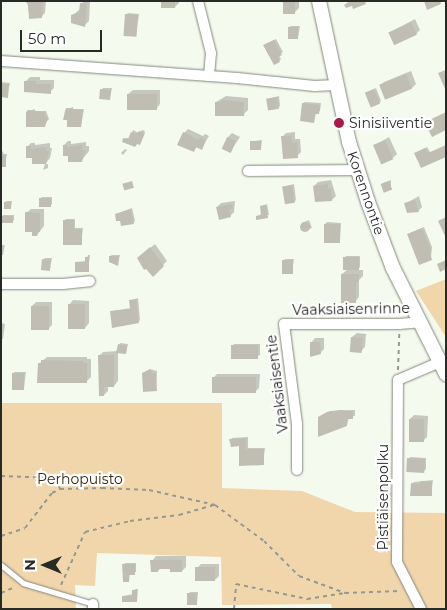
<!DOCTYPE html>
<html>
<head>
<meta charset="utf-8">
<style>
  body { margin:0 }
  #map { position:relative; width:447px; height:610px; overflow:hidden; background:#f5faee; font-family:Montserrat,sans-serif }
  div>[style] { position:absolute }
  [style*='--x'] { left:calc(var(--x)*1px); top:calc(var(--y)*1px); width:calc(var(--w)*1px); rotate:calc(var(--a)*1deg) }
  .green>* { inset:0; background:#f1d6ab }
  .shadow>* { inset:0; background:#0003 }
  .building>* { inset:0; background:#c0beb3; transform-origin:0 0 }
  .round { border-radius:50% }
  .path>* { height:2px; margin-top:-1px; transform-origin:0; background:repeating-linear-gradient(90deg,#959990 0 4px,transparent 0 8px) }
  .roads { filter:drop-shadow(0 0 1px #83887d) drop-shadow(0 0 1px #83887d) }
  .service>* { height:5px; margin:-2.5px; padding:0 2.5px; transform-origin:2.5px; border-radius:2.5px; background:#fff }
  .minor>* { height:10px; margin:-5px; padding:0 5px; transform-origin:5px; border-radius:5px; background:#fff }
  .tertiary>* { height:14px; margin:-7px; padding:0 7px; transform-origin:7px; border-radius:7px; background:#fff }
  .dots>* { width:14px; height:14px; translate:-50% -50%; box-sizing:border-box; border:2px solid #fff; border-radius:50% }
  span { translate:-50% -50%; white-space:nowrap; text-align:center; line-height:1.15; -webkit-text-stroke:4.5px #fff; paint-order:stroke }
  .poi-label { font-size:14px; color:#282a26 }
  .left { translate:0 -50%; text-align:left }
  .street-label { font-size:14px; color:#282a26 }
  .park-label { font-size:14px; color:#382a11 }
  .frame { position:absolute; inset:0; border:2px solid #282a26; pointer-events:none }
  .north { position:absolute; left:20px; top:540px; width:50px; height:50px; -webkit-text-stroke:4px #fff; paint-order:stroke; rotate:270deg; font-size:14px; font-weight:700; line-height:20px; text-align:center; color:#282a26 }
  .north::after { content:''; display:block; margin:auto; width:18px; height:22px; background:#282a26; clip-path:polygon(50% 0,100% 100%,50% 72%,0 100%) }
  .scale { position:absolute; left:20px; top:30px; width:82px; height:22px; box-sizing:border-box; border:2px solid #282a26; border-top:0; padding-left:6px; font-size:15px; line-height:18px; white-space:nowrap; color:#282a26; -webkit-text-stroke:4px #fff; paint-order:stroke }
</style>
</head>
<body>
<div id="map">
  <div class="green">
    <i style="clip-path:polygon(446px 279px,446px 337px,416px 291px)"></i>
    <i style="clip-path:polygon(1px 403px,222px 403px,222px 488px,302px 491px,355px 512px,446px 513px,446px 609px,332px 609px,331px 604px,222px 605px,221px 557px,97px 553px,95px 586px,75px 585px,76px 609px,1px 609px)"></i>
  </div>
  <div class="shadow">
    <i style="clip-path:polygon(27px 1px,46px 1px,45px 13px,41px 17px,30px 18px)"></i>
    <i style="clip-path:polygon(83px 1px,90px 1px,89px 21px,85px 25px,72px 16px,80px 9px)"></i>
    <i style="clip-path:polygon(163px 1px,179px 1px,179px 3px,175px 7px)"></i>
    <i style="clip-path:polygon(284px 1px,299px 1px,299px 8px,295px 12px)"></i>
    <i style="clip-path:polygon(128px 13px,139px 14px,136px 36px,126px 15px)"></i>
    <i style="clip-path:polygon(415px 19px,420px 30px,416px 34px,389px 33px)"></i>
    <i style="clip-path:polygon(291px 26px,300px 26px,298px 38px,289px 27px)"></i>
    <i style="clip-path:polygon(276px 39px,283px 52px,279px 55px,281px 59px,279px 61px,266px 44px)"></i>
    <i style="clip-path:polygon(411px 71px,416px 84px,412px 88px,386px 99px,380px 86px,384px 82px)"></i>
    <i style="clip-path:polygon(30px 77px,40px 77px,40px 80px,54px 80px,54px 88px,50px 92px,26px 81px)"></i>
    <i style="clip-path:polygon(1px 82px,10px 83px,7px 96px,1px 93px)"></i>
    <i style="clip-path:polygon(103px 88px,112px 88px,110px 98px,102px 90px)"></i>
    <i style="clip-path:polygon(376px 88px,381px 101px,379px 103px,366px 93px)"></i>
    <i style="clip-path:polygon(133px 90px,160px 90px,160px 104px,156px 109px,128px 94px)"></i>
    <i style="clip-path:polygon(226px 96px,248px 98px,248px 110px,244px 114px,216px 102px)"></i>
    <i style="clip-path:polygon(279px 96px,280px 106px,278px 108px,267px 99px)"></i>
    <i style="clip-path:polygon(305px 102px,321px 103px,320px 111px,316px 113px,314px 122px,303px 103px)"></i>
    <i style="clip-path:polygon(73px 107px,73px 109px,84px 109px,81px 126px,64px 119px,65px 110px)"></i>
    <i style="clip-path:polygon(35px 109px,35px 111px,46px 111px,49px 119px,44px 125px,29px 111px)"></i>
    <i style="clip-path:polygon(446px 112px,446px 128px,427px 123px,431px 119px)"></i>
    <i style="clip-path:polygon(188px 129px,203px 136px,205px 134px,209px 136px,201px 149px,197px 147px,193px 151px,184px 133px)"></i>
    <i style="clip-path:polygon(133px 130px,139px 133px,142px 130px,145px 131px,140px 143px,124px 138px,130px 138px)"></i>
    <i style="clip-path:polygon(295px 132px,295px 139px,300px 139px,301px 152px,297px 156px,282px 137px,286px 133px)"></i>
    <i style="clip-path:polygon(232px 133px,240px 137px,230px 152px,228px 137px)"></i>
    <i style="clip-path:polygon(389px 137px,397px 154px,393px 158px,374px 146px)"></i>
    <i style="clip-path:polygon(262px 140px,261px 149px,251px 142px,253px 141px)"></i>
    <i style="clip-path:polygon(68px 141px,71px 141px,71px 144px,86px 142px,86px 146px,89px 146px,89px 151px,81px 161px,69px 155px,64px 145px)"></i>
    <i style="clip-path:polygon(31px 143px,35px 143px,35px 145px,50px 143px,50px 148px,52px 148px,50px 158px,46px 163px,33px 157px,27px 147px)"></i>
    <i style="clip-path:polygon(427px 147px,430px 152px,446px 155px,416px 153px)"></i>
    <i style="clip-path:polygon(1px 149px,4px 154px,7px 154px,5px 165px,1px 165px)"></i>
    <i style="clip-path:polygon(125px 149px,127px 150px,123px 155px,121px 153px)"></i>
    <i style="clip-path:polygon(45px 164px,48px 164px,48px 168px,43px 170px)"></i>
    <i style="clip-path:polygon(331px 180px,336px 196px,332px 200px,314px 186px,318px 182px)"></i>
    <i style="clip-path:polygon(391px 180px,391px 188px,381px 184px,383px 183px)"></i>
    <i style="clip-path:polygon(294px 184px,296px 200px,294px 202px,283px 187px)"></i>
    <i style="clip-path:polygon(419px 196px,422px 207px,418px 211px,405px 204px)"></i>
    <i style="clip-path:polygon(42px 197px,52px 197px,52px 204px,50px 206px,40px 199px)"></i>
    <i style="clip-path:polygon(7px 201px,12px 201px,11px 208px,5px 202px)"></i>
    <i style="clip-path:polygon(235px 201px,234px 212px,230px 216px,217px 207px,221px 203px)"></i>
    <i style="clip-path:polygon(267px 204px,269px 215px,257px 216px,262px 214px,261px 206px)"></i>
    <i style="clip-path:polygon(132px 208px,135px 221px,133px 223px,116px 214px)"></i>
    <i style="clip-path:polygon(31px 209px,44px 209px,44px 226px,37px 235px,26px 213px)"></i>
    <i style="clip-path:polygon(3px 215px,14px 215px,14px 220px,12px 222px,2px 217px)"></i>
    <i style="clip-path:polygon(66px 219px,75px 219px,75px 228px,83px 228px,81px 244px,65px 220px)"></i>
    <i style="clip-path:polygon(309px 220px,312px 228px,302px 231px,302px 223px)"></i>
    <i style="clip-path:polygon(327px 222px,341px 223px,340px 241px,325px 224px)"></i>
    <i style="clip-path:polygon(424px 227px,432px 247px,431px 258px,411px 233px)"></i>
    <i style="clip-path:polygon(155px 244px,167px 261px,163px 265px,146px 267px,143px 254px)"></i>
    <i style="clip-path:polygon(1px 245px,5px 245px,3px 255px,1px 255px)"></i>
    <i style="clip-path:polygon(88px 255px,90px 255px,88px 271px,76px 262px,86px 261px)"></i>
    <i style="clip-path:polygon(112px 255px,120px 255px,118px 264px,110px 256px)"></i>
    <i style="clip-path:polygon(346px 256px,360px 256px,360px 267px,357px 270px,363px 270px,363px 276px,359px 280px,359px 297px,355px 302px,342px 274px,348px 269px,344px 258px)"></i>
    <i style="clip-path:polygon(45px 258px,52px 258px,50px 269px,43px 260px)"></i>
    <i style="clip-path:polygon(285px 259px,294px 259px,292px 273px,284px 261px)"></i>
    <i style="clip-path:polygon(138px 298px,140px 320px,138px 322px,112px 311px,131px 308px,130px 301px)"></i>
    <i style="clip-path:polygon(73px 300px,89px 301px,89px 323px,85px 328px,69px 305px)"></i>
    <i style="clip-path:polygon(36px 302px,52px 302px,52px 325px,48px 329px,32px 306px)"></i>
    <i style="clip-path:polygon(1px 323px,5px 324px,3px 339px,1px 339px)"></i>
    <i style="clip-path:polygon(357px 333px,366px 334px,365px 347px,361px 351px,352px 337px)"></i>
    <i style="clip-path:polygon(315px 338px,324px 338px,324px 349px,320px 353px,311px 343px)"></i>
    <i style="clip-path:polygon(120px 343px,128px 344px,126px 353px,118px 352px,118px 381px,114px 386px,108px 386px,108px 391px,104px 395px,99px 356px,103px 352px,118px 351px)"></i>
    <i style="clip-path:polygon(234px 344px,260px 344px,260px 355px,258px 356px,233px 345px)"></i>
    <i style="clip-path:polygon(47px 357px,87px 357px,87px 359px,91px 359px,91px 377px,87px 381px,39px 364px)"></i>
    <i style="clip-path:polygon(150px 369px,157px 371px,156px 390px,149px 370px)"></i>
    <i style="clip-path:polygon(15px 372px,26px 372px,24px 388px,13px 373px)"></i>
    <i style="clip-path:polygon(217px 374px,260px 374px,259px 388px,255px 392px,213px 378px)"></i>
    <i style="clip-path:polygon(355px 410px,355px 416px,349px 417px,347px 425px,319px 417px,330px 411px)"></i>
    <i style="clip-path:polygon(414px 415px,428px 416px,427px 437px,423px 441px,410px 419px)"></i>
    <i style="clip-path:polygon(248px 437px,248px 448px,265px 448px,263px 464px,240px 445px,230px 443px,232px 438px)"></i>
    <i style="clip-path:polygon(410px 457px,426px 458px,426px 469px,424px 471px,409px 459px)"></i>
    <i style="clip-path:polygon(433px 480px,431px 495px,412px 484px,414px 482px)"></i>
    <i style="clip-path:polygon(390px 485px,391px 495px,389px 497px,379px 487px)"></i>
    <i style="clip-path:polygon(156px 556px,186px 556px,186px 567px,182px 571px,171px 568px,161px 568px,158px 571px,152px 561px)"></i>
    <i style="clip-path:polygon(125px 563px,136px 563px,136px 572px,130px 573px,129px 581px,124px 565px)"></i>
    <i style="clip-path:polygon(201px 564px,219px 564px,219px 576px,215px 580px,197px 568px)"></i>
    <i style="clip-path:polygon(135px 589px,138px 589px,137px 601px,123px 596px,133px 594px)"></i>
    <i style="clip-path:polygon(190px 592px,198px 592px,197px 604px,189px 593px)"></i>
  </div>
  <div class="building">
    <i style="clip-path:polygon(25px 1px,43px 1px,42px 18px,29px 19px,28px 4px)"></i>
    <i style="left:161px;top:1px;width:14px;height:7px"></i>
    <i style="left:283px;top:1px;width:12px;height:13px"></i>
    <i style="clip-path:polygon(350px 1px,365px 1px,366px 4px,353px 9px,352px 6px,346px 8px,344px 5px)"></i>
    <i style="clip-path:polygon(424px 1px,440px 1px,441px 4px,427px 10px)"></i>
    <i style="clip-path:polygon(80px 3px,87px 4px,85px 27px,71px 23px,71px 15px,79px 12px)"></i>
    <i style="left:125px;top:14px;width:13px;height:22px;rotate:4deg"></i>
    <i style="left:411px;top:22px;width:14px;height:25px;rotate:65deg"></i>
    <i style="left:288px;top:27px;width:10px;height:12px"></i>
    <i style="clip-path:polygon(274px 40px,282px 55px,278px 57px,280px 62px,274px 65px,263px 45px)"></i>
    <i style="clip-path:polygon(446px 70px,446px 91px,438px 73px)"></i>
    <i style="left:406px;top:74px;width:16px;height:29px;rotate:68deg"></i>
    <i style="clip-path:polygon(24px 81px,36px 81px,36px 84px,51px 84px,51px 94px,24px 92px)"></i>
    <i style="clip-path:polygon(1px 84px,9px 84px,8px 98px,1px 97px)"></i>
    <i style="left:100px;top:89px;width:11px;height:10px;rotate:5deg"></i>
    <i style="left:374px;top:89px;width:16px;height:10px;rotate:68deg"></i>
    <i style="left:127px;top:94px;width:30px;height:16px"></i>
    <i style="left:277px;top:97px;width:12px;height:11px;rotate:81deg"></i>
    <i style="clip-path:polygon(221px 100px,244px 102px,244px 116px,215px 116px,215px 102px,221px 102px)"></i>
    <i style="clip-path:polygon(302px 103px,320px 105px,319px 114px,315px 114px,314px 123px,300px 121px)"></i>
    <i style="clip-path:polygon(66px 108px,83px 110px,81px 127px,67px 127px,67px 120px,63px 120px)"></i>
    <i style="clip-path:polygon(28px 110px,45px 112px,45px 117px,48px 117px,45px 127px,26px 127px,26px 112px)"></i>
    <i style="clip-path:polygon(445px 113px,446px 130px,432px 137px,425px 123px)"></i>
    <i style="clip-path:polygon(139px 131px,145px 133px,140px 145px,137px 144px,135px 147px,122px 142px,123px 138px,128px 139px,131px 132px,137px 134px)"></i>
    <i style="clip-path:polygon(183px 132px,199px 140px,200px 137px,206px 140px,202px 150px,196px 147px,194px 152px,177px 145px)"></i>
    <i style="clip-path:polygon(281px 136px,291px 136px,292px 143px,297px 142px,298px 158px,283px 159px)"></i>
    <i style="left:227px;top:137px;width:10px;height:13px;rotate:24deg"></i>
    <i style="left:385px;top:140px;width:21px;height:13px;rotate:67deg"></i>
    <i style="left:261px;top:141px;width:9px;height:11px;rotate:90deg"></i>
    <i style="clip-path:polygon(63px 145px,67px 145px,67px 147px,82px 145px,82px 150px,85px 150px,82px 162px,68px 162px,68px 156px,63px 156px)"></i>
    <i style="clip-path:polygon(446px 145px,446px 157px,421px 168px,414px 153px,425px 148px,428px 153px)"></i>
    <i style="clip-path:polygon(26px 146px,31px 146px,31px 149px,46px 147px,46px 151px,49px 151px,46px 164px,32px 164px,32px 158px,26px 158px)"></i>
    <i style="left:1px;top:155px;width:5px;height:12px"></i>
    <i style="left:132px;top:181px;width:7px;height:10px;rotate:74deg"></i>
    <i style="left:389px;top:181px;width:9px;height:9px;rotate:69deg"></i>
    <i style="clip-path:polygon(328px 184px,328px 189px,331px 188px,332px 201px,315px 202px,313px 186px)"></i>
    <i style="left:292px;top:185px;width:18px;height:10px;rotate:81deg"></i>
    <i style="left:51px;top:198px;width:9px;height:12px;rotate:90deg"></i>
    <i style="clip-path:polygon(415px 200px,419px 212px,407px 213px,404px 203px)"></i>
    <i style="left:4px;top:202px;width:7px;height:7px"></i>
    <i style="clip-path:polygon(232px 204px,233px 209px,229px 210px,231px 217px,219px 220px,216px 207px)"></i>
    <i style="clip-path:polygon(266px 205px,268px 218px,256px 220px,256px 216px,261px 215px,260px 206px)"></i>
    <i style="clip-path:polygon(131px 209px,134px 224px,121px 226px,120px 221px,116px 221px,115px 214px)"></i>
    <i style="clip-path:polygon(25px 212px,40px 213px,40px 232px,38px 232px,37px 236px,32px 236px,32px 232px,25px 232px)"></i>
    <i style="left:1px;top:216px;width:12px;height:7px"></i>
    <i style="clip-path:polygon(446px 217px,446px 238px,438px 221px)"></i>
    <i style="clip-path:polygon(63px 220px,74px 220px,74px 229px,82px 229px,82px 245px,63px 245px)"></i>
    <i class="round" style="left:300px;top:222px;width:10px;height:10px"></i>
    <i style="left:324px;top:224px;width:16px;height:19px"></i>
    <i style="clip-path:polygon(422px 228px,431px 250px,430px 253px,432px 260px,419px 265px,407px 234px)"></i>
    <i style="clip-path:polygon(150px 247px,164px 266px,153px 277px,146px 269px,144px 270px,137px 258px)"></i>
    <i style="clip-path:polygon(109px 256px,119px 256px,118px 266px,109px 262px)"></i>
    <i style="clip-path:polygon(85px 257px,89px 257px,89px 272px,75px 272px,75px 262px,85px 262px)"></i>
    <i style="left:343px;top:257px;width:16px;height:13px"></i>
    <i style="left:42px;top:259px;width:9px;height:11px;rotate:6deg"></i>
    <i style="left:282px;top:260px;width:11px;height:14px"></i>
    <i style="clip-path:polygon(446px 260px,446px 269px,440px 272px,437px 264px)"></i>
    <i style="clip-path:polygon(341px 274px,359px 274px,359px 282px,356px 282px,356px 303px,341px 303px)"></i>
    <i style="clip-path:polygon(136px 299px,139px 323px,112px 328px,110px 311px,130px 309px,129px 300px)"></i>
    <i style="left:68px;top:304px;width:17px;height:25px"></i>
    <i style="left:31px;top:306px;width:18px;height:24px"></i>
    <i style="left:351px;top:337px;width:12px;height:15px;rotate:5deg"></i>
    <i style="clip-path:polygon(310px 342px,320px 342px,321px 354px,310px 357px)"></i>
    <i style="clip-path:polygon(118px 344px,127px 346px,126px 354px,116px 353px)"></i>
    <i style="left:231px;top:345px;width:27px;height:14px"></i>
    <i style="clip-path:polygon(98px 355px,114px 355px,114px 387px,104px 387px,104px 396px,99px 396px)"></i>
    <i style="clip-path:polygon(41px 360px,83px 361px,83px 363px,87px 363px,87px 383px,37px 383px,38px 363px,41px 363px)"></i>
    <i style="clip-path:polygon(150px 369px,152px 373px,156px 373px,157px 391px,143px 392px,142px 373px)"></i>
    <i style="left:12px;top:373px;width:12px;height:17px"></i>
    <i style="left:212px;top:377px;width:44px;height:16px"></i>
    <i style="clip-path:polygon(340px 410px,353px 411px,353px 419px,347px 419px,347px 426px,318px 437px,318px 417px,327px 412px)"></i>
    <i style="left:409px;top:419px;width:15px;height:23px"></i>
    <i style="clip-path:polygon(246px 438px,246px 449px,264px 449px,264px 465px,239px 466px,239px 446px,231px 447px,229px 439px)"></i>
    <i style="left:407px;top:458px;width:18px;height:14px;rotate:3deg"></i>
    <i style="clip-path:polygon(421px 481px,432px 482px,432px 496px,410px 496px,411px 483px,420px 484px)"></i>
    <i style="clip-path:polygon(388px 486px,390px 498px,383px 499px,383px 493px,378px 494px,378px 487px)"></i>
    <i style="clip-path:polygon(150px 560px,182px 560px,182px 572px,170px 572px,170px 569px,158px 569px,158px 572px,151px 572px)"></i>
    <i style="clip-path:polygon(122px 564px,135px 564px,135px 575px,129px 575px,129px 582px,123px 582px)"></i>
    <i style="left:215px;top:567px;width:14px;height:20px;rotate:90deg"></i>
    <i style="clip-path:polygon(132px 590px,137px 590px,137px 602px,122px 602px,122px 596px,132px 596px)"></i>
    <i style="left:187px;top:593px;width:10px;height:12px"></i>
  </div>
  <div class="path">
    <i style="--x:398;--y:370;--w:36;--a:-88"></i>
    <i style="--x:1;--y:476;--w:55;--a:2.1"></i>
    <i style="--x:56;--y:478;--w:12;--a:70"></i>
    <i style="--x:1;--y:536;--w:25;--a:-18"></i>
    <i style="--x:25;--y:528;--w:44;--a:-52.4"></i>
    <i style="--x:52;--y:493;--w:9;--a:-27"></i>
    <i style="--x:60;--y:489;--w:42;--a:-1.4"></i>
    <i style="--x:102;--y:488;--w:47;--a:2.4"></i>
    <i style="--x:149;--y:490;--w:68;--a:12.8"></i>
    <i style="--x:215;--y:505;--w:61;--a:36.3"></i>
    <i style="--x:264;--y:541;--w:49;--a:45"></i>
    <i style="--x:299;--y:576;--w:49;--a:20.3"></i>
    <i style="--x:61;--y:585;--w:58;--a:-65.6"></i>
    <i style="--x:85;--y:532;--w:46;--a:-13.7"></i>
    <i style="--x:130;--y:521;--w:49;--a:-7"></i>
    <i style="--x:179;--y:515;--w:36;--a:-16"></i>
    <i style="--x:1;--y:593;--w:15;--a:-23"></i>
    <i style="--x:234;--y:609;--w:25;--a:-85"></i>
    <i style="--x:236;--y:584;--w:73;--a:11.9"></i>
    <i style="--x:307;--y:599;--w:38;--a:-9"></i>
    <i style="--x:345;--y:593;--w:55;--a:-2.1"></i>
  </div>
  <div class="roads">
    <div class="service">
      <i style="--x:1;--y:565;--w:28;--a:39"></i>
      <i style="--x:23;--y:583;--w:73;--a:16.7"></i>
    </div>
    <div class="minor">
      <i style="--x:198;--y:1;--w:54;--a:76"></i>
      <i style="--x:211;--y:53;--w:23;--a:95"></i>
      <i style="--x:1;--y:61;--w:237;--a:4.1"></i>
      <i style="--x:237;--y:78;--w:78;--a:5.9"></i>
      <i style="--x:315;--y:86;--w:21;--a:-3"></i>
      <i style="--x:248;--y:171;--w:110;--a:-0.5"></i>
      <i style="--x:1;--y:284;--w:62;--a:0"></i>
      <i style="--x:63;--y:284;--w:27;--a:-6"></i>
      <i style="--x:297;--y:470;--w:46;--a:-90"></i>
      <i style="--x:297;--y:424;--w:101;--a:-97.4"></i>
      <i style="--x:284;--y:324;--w:115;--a:0"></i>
      <i style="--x:399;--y:324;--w:21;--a:-5"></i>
      <i style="--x:93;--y:604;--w:5;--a:90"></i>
      <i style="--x:421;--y:609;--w:53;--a:-117.1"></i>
      <i style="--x:397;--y:562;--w:182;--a:-89.7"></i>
      <i style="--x:398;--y:380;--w:46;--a:-23.2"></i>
    </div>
    <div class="tertiary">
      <i style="--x:319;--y:1;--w:144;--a:78"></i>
      <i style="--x:349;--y:142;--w:63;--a:72.4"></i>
      <i style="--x:368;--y:202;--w:71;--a:69.3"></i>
      <i style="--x:393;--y:268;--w:119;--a:63.4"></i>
    </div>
  </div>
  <div class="dots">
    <i style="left:339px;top:123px;background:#ac1946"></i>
  </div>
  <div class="poi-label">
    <span class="left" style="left:349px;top:123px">Sinisiiventie</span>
  </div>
  <div class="street-label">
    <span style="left:366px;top:193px;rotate:71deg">Korennontie</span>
    <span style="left:351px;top:309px;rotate:-1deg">Vaaksiaisenrinne</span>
    <span style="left:277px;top:384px;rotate:-97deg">Vaaksiaisentie</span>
    <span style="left:383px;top:497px;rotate:-90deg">Pistiäisenpolku</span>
  </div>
  <div class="park-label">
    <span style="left:80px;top:479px">Perhopuisto</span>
  </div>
  <div class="frame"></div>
  <div class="north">N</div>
  <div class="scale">50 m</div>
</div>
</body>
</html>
